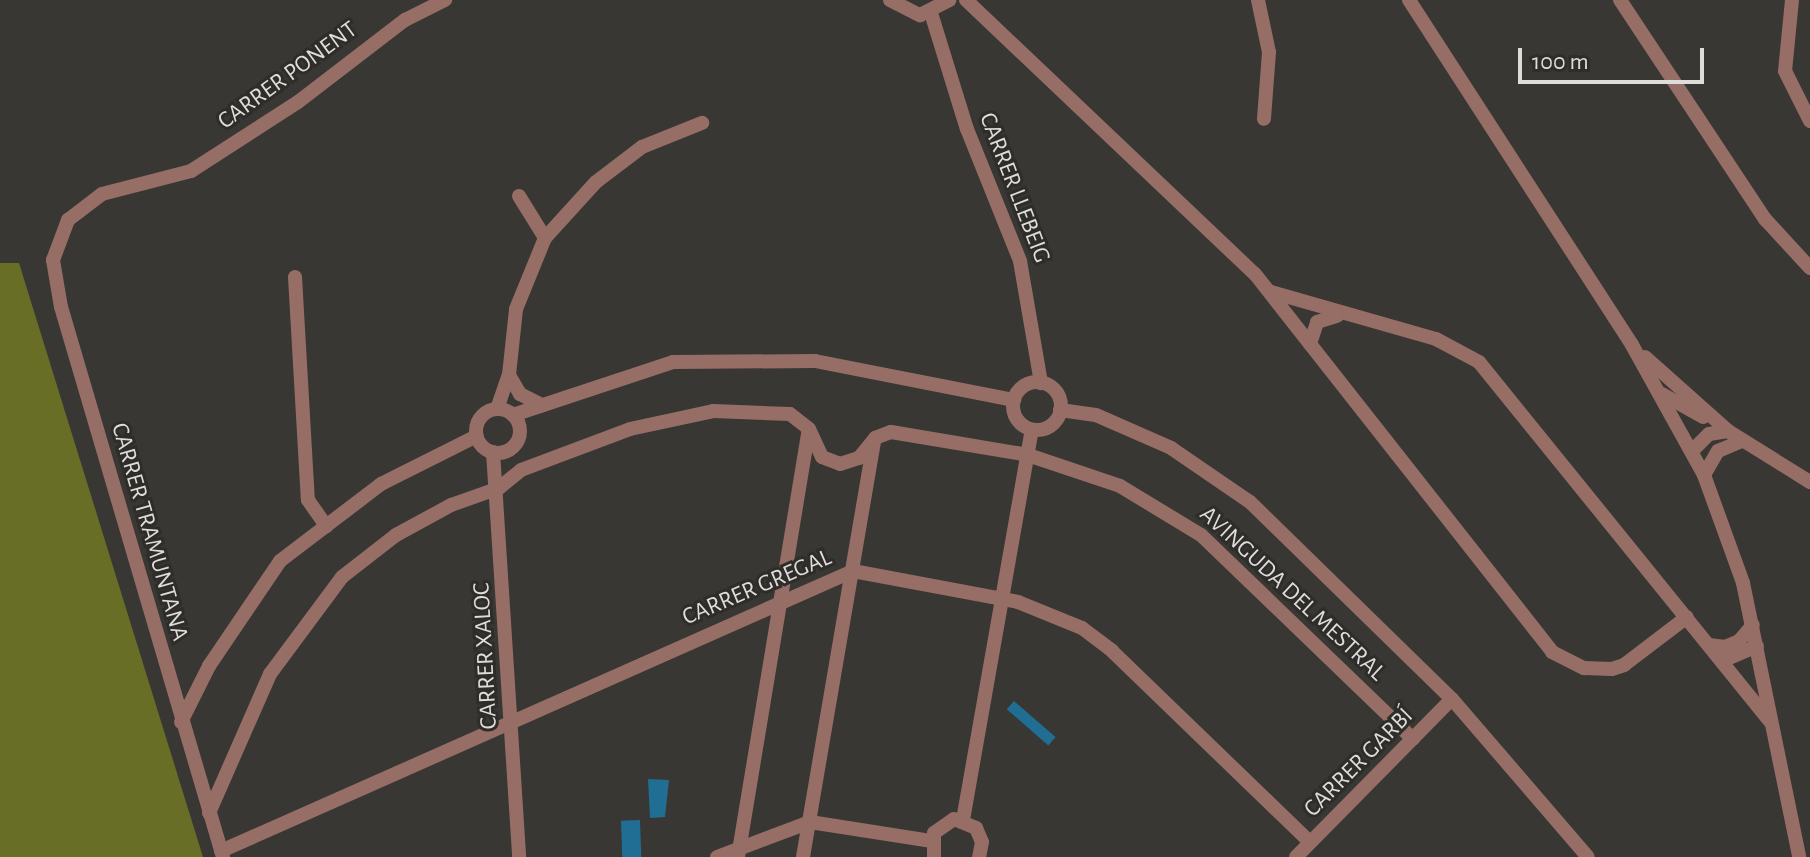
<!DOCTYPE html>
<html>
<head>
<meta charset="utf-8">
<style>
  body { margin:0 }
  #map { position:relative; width:1810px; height:857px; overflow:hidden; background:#383733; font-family:"Alegreya Sans",sans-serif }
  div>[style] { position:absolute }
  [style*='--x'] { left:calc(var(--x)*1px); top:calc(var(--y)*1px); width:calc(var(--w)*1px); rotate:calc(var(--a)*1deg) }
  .forest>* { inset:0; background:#696e26 }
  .water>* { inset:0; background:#206e94; transform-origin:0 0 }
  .street>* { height:14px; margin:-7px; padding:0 7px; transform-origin:7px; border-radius:7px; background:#966e65 }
  .street>.ring { margin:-7px; padding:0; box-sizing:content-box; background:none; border:14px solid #966e65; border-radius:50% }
  span { translate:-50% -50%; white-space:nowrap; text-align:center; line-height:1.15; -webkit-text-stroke:6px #2e2d29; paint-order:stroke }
  .street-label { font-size:24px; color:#dedddb }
  .scale { position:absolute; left:1518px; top:48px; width:186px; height:36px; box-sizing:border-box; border:4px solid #dedddb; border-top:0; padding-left:10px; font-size:24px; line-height:28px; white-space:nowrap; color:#dedddb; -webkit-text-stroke:6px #2e2d29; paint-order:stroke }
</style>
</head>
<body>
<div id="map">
  <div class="forest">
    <i style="clip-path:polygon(0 263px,19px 263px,203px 857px,0 857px)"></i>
  </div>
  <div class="water">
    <i style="left:1014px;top:701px;width:55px;height:11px;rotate:41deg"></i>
    <i style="clip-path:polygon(648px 779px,669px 780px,665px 817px,650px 818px)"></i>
    <i style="left:640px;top:820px;width:37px;height:19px;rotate:88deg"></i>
  </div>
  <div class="street">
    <i style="--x:890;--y:0;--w:34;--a:27"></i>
    <i style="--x:920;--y:15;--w:33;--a:-27"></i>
    <i style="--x:966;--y:0;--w:398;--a:43.5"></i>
    <i style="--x:1255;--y:274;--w:481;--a:51.8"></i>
    <i style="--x:1552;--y:652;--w:36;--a:27"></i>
    <i style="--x:1584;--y:668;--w:28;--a:2"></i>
    <i style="--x:1612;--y:669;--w:13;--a:-18"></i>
    <i style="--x:1624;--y:665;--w:79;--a:-37.3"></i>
    <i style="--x:1258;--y:0;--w:53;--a:78.1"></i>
    <i style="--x:1269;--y:52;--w:67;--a:94.3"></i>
    <i style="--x:1409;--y:0;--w:411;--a:57.1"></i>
    <i style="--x:1632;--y:345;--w:149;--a:61"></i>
    <i style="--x:1704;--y:475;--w:115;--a:70.1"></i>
    <i style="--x:1743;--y:583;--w:280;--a:78.4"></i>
    <i style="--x:1620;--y:0;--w:263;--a:56.5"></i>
    <i style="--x:1765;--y:219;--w:67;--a:47.4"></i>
    <i style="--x:1792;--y:0;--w:71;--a:95.6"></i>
    <i style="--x:1785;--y:71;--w:56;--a:63.4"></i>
    <i style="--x:931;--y:13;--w:121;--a:72.8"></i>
    <i style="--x:967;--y:129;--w:142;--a:68.1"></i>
    <i style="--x:1020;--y:261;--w:124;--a:80.2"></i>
    <i style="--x:519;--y:196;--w:49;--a:58.2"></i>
    <i style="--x:295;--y:277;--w:223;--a:86.7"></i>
    <i style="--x:308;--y:500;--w:32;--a:55"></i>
    <i style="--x:1271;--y:292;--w:172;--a:15.9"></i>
    <i style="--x:1436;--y:339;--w:49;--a:28.1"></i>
    <i style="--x:1479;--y:362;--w:462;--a:51"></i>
    <i style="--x:1310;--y:344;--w:23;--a:-72"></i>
    <i style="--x:1317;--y:322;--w:21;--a:-17"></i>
    <i style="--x:1645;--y:357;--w:111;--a:41.7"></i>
    <i style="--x:1728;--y:431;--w:97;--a:31.9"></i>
    <i style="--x:509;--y:375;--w:22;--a:60"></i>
    <i style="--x:520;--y:394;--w:25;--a:27"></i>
    <i class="ring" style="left:1013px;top:382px;width:34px;height:34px"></i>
    <i style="--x:1662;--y:394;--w:47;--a:29.3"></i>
    <i style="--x:497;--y:409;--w:36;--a:-71"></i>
    <i style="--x:509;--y:375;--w:66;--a:-83.9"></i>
    <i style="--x:516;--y:309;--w:77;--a:-67.8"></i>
    <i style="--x:545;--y:238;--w:76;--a:-47.7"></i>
    <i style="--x:596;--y:182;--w:58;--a:-37.3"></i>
    <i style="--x:642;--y:147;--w:65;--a:-21.8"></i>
    <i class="ring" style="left:476px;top:409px;width:30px;height:30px"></i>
    <i style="--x:1060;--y:410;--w:36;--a:8"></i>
    <i style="--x:1096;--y:415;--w:82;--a:23.7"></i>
    <i style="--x:1171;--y:448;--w:96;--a:34.4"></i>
    <i style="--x:1250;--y:502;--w:282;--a:44.3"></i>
    <i style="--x:1452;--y:699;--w:208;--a:49.3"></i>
    <i style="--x:513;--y:415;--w:169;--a:-18.3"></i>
    <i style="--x:673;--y:362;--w:142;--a:-0.4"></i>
    <i style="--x:815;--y:361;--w:203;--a:11.1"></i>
    <i style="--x:1692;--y:451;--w:24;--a:-45"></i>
    <i style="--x:1709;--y:434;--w:19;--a:-9"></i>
    <i style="--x:493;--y:452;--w:406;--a:86.3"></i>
    <i style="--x:1704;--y:475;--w:28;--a:-60"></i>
    <i style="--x:1718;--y:451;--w:26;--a:-23"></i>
    <i style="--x:1709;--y:645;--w:16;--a:7"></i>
    <i style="--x:1725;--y:647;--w:15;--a:-23"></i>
    <i style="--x:1739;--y:641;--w:21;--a:-49"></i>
    <i style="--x:1722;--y:661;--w:38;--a:-23"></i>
    <i style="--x:181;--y:722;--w:63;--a:-63.4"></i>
    <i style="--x:209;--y:666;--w:127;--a:-55.9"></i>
    <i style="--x:280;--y:561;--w:127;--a:-37.3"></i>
    <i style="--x:381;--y:484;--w:107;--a:-26.6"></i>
    <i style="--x:209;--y:813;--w:152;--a:-66.3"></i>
    <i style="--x:270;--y:674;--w:121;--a:-53.4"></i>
    <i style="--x:342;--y:577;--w:68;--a:-37.9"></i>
    <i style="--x:396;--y:535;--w:63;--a:-28.6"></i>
    <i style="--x:451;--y:505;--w:51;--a:-19.5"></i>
    <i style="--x:499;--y:488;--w:28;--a:-39"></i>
    <i style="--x:521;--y:470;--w:116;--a:-20.6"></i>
    <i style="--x:630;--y:429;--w:85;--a:-12.2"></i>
    <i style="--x:713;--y:411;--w:77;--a:2.2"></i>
    <i style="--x:790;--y:414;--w:24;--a:38"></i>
    <i style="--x:809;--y:429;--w:31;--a:65"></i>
    <i style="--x:822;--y:457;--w:19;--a:21"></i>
    <i style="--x:840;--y:464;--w:20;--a:-18"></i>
    <i style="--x:859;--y:458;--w:26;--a:-51"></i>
    <i style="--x:875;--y:438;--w:17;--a:-21"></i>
    <i style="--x:891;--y:432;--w:139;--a:9.5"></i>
    <i style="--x:1028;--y:455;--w:97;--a:18.6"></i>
    <i style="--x:1120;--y:486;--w:95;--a:31.2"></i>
    <i style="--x:1201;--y:535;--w:294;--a:43.9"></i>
    <i style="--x:963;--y:820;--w:396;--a:-80"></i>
    <i style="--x:221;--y:851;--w:691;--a:-23.9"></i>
    <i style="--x:853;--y:571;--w:168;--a:10.6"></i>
    <i style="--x:1018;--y:602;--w:69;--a:22.1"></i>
    <i style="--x:1082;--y:628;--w:38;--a:37"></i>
    <i style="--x:1112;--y:651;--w:275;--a:44"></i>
    <i style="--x:223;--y:857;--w:573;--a:-106.41"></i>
    <i style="--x:61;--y:307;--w:48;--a:-99.7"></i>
    <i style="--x:53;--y:260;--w:43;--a:-69.4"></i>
    <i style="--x:68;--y:220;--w:43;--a:-37.4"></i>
    <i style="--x:102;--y:194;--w:92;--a:-14.5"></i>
    <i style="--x:191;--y:171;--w:127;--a:-32.8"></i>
    <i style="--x:298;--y:102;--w:135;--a:-37.5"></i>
    <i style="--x:405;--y:20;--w:45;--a:-26.6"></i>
    <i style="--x:717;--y:857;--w:99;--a:-20.6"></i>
    <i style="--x:810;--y:822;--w:122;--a:8.9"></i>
    <i style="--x:738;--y:857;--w:429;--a:-80.6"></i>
    <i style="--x:803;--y:857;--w:421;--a:-80.3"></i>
    <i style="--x:934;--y:857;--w:24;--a:-90"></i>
    <i style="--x:934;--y:833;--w:24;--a:-35"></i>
    <i style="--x:954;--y:819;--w:24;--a:22"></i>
    <i style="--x:976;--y:828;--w:15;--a:67"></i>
    <i style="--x:982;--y:842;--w:15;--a:101"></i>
    <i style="--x:1296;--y:857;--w:222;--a:-45.4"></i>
  </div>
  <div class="street-label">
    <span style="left:288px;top:76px;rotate:-36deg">CARRER PONENT</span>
    <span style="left:1014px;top:188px;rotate:69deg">CARRER LLEBEIG</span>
    <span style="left:149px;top:532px;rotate:74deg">CARRER TRAMUNTANA</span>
    <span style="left:757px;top:588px;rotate:-23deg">CARRER GREGAL</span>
    <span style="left:1292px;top:594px;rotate:43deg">AVINGUDA DEL MESTRAL</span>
    <span style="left:486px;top:656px;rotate:-93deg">CARRER XALOC</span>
    <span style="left:1359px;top:763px;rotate:-45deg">CARRER GARBÍ</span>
  </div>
  <div class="scale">100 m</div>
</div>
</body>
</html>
